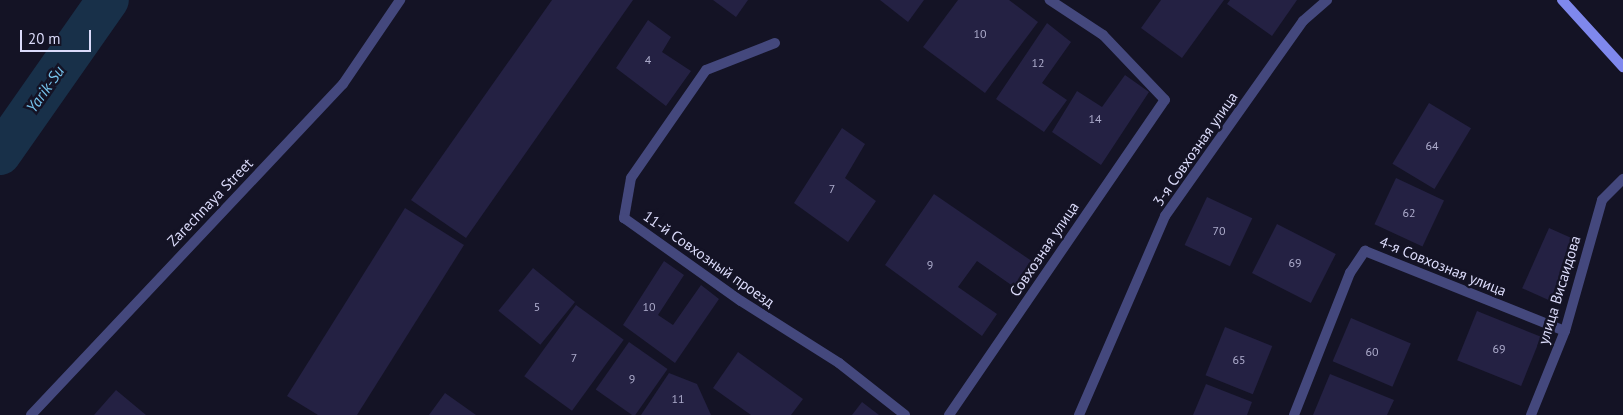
<!DOCTYPE html>
<html>
<head>
<meta charset="utf-8">
<style>
  body { margin:0 }
  #map { position:relative; width:1623px; height:415px; overflow:hidden; background:#141325; font-family:"PT Sans",sans-serif }
  div>[style] { position:absolute }
  [style*='--x'] { left:calc(var(--x)*1px); top:calc(var(--y)*1px); width:calc(var(--w)*1px); rotate:calc(var(--a)*1deg) }
  .river>* { height:42px; margin:-21px; padding:0 21px; transform-origin:21px; border-radius:21px; background:#183049 }
  .building>* { inset:0; background:#242143; transform-origin:0 0 }
  .minor>* { height:10px; margin:-5px; padding:0 5px; transform-origin:5px; border-radius:5px; background:#44487d }
  .secondary>* { height:10px; margin:-5px; padding:0 5px; transform-origin:5px; border-radius:5px; background:#7f88ed }
  span { translate:-50% -50%; white-space:nowrap; text-align:center; line-height:1.15; -webkit-text-stroke:5px #141325; paint-order:stroke }
  .number-label { font-size:12px; color:#adaccc }
  .number-label span { -webkit-text-stroke-width:0 }
  .street-label { font-size:15px; color:#dbdbfa }
  .water-label { font-size:16px; color:#77c3ec; font-style:italic }
  .scale { position:absolute; left:20px; top:30px; width:71px; height:22px; box-sizing:border-box; border:2px solid #dbdbfa; border-top:0; padding-left:6px; font-size:15px; line-height:18px; white-space:nowrap; color:#dbdbfa; -webkit-text-stroke:4px #141325; paint-order:stroke }
</style>
</head>
<body>
<div id="map">
  <div class="river">
    <i style="--x:0;--y:154;--w:188;--a:-55"></i>
  </div>
  <div class="building">
    <i style="clip-path:polygon(552px 0,633px 0,466px 238px,411px 200px)"></i>
    <i style="clip-path:polygon(713px 0,748px 0,736px 17px)"></i>
    <i style="clip-path:polygon(880px 0,924px 0,908px 22px)"></i>
    <i style="clip-path:polygon(958px 0,1009px 0,1038px 22px,985px 93px,923px 47px)"></i>
    <i style="clip-path:polygon(1161px 0,1224px 0,1182px 58px,1141px 28px)"></i>
    <i style="clip-path:polygon(1230px 0,1297px 0,1272px 36px,1227px 4px)"></i>
    <i style="clip-path:polygon(648px 20px,671px 37px,662px 52px,691px 71px,666px 106px,616px 68px)"></i>
    <i style="clip-path:polygon(1047px 23px,1071px 42px,1042px 83px,1067px 100px,1044px 132px,996px 99px)"></i>
    <i style="clip-path:polygon(1125px 75px,1149px 92px,1101px 165px,1052px 132px,1077px 91px,1102px 107px)"></i>
    <i style="left:1429px;top:103px;width:49px;height:71px;rotate:31deg"></i>
    <i style="clip-path:polygon(842px 128px,865px 144px,845px 178px,876px 201px,848px 242px,794px 203px)"></i>
    <i style="left:1396px;top:178px;width:53px;height:51px;rotate:25deg"></i>
    <i style="clip-path:polygon(934px 194px,1036px 264px,1017px 289px,977px 261px,958px 287px,997px 314px,982px 336px,885px 265px)"></i>
    <i style="left:1207px;top:197px;width:50px;height:53px;rotate:25deg"></i>
    <i style="clip-path:polygon(405px 208px,464px 245px,357px 415px,318px 415px,287px 396px)"></i>
    <i style="left:1277px;top:224px;width:66px;height:55px;rotate:27deg"></i>
    <i style="left:1549px;top:228px;width:35px;height:66px;rotate:24deg"></i>
    <i style="clip-path:polygon(664px 261px,684px 275px,658px 315px,673px 325px,701px 285px,719px 299px,675px 363px,623px 325px)"></i>
    <i style="left:533px;top:268px;width:54px;height:55px;rotate:39deg"></i>
    <i style="left:576px;top:305px;width:59px;height:88px;rotate:36deg"></i>
    <i style="left:1477px;top:311px;width:69px;height:53px;rotate:22deg"></i>
    <i style="left:1351px;top:318px;width:65px;height:47px;rotate:23deg"></i>
    <i style="left:1225px;top:327px;width:51px;height:52px;rotate:22deg"></i>
    <i style="left:629px;top:342px;width:47px;height:58px;rotate:35deg"></i>
    <i style="clip-path:polygon(738px 352px,803px 399px,791px 415px,751px 415px,713px 388px)"></i>
    <i style="clip-path:polygon(669px 373px,697px 384px,711px 415px,641px 415px)"></i>
    <i style="clip-path:polygon(1330px 374px,1394px 400px,1387px 415px,1313px 415px)"></i>
    <i style="clip-path:polygon(1206px 384px,1252px 402px,1247px 415px,1193px 415px)"></i>
    <i style="clip-path:polygon(116px 390px,146px 415px,94px 415px)"></i>
    <i style="clip-path:polygon(445px 393px,476px 415px,429px 415px)"></i>
    <i style="clip-path:polygon(862px 402px,879px 415px,852px 415px)"></i>
  </div>
  <div class="minor">
    <i style="--x:775;--y:43;--w:74;--a:158.6"></i>
    <i style="--x:706;--y:70;--w:131;--a:124.8"></i>
    <i style="--x:631;--y:178;--w:41;--a:99.9"></i>
    <i style="--x:624;--y:218;--w:143;--a:35.4"></i>
    <i style="--x:741;--y:301;--w:116;--a:32.3"></i>
    <i style="--x:839;--y:363;--w:84;--a:38.2"></i>
    <i style="--x:31;--y:415;--w:455;--a:-46.7"></i>
    <i style="--x:343;--y:84;--w:102;--a:-55.8"></i>
    <i style="--x:949;--y:415;--w:382;--a:-55.6"></i>
    <i style="--x:1165;--y:100;--w:90;--a:-133.6"></i>
    <i style="--x:1103;--y:35;--w:64;--a:-146.6"></i>
    <i style="--x:1079;--y:415;--w:217;--a:-66.6"></i>
    <i style="--x:1165;--y:216;--w:239;--a:-54.7"></i>
    <i style="--x:1303;--y:21;--w:32;--a:-41"></i>
    <i style="--x:1294;--y:415;--w:153;--a:-68.5"></i>
    <i style="--x:1350;--y:273;--w:27;--a:-56"></i>
    <i style="--x:1365;--y:251;--w:215;--a:21.8"></i>
    <i style="--x:1531;--y:415;--w:91;--a:-68"></i>
    <i style="--x:1565;--y:331;--w:136;--a:-74.2"></i>
    <i style="--x:1602;--y:200;--w:30;--a:-45"></i>
  </div>
  <div class="secondary">
    <i style="--x:1562;--y:0;--w:91;--a:47.7"></i>
  </div>
  <div class="number-label">
    <span style="left:980px;top:34px">10</span>
    <span style="left:648px;top:60px">4</span>
    <span style="left:1038px;top:63px">12</span>
    <span style="left:1095px;top:119px">14</span>
    <span style="left:1432px;top:146px">64</span>
    <span style="left:832px;top:189px">7</span>
    <span style="left:1409px;top:213px">62</span>
    <span style="left:1219px;top:231px">70</span>
    <span style="left:1295px;top:263px">69</span>
    <span style="left:930px;top:265px">9</span>
    <span style="left:537px;top:307px">5</span>
    <span style="left:649px;top:307px">10</span>
    <span style="left:1499px;top:349px">69</span>
    <span style="left:1372px;top:352px">60</span>
    <span style="left:574px;top:358px">7</span>
    <span style="left:1239px;top:360px">65</span>
    <span style="left:632px;top:379px">9</span>
    <span style="left:678px;top:399px">11</span>
  </div>
  <div class="street-label">
    <span style="left:1195px;top:149px;rotate:-55deg">3-я Совхозная улица</span>
    <span style="left:210px;top:202px;rotate:-46deg">Zarechnaya Street</span>
    <span style="left:1044px;top:249px;rotate:-56deg">Совхозная улица</span>
    <span style="left:709px;top:259px;rotate:35deg">11-й Совхозный проезд</span>
    <span style="left:1443px;top:266px;rotate:22deg">4-я Совхозная улица</span>
    <span style="left:1559px;top:290px;rotate:-73deg">улица Висаидова</span>
  </div>
  <div class="water-label">
    <span style="left:45px;top:89px;rotate:-55deg">Yarik-Su</span>
  </div>
  <div class="scale">20 m</div>
</div>
</body>
</html>
